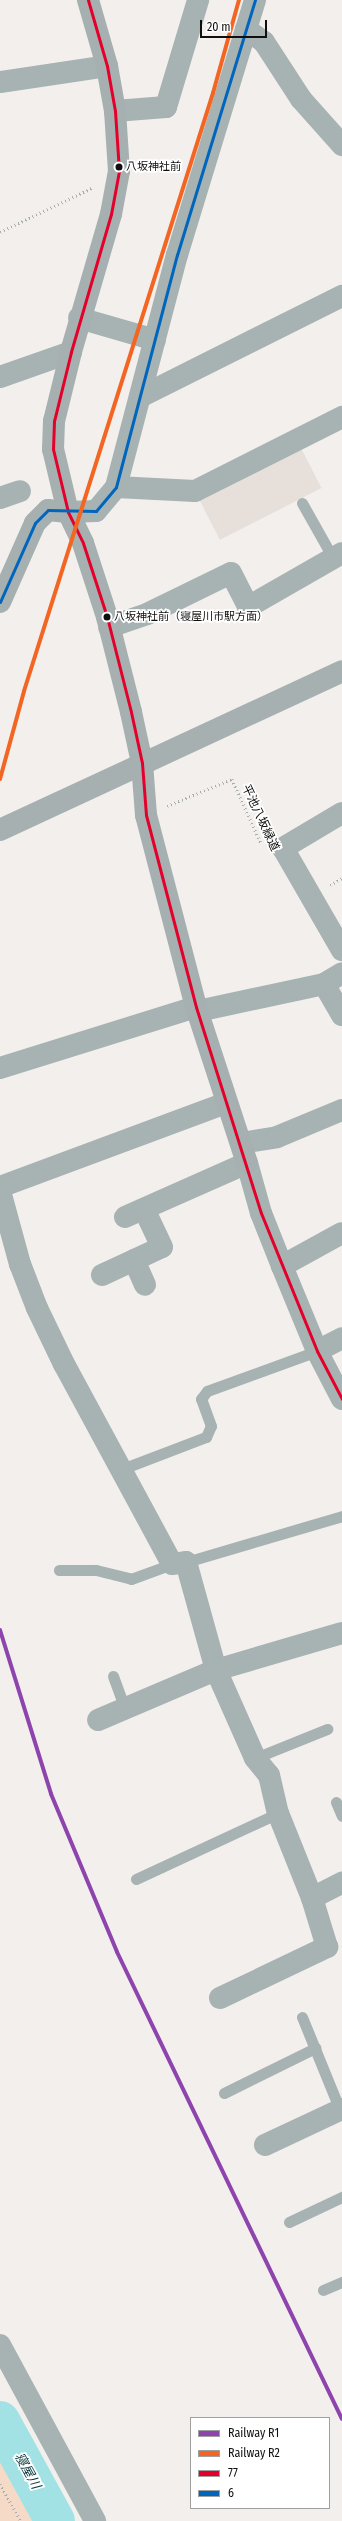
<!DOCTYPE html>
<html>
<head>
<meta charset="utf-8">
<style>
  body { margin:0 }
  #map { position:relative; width:342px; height:2521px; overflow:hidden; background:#f2efed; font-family:"Fira Sans Condensed","Noto Sans JP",sans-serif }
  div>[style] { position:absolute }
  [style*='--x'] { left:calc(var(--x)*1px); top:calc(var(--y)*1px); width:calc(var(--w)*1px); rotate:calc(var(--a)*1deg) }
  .built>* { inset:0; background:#e6dfda; transform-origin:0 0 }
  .green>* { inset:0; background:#f5dbc7 }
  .river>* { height:40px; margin:-20px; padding:0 20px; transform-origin:20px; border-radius:20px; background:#a2e2e5 }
  .path>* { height:2.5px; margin-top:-1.25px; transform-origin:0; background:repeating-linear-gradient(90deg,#a8aeae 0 1px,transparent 0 4px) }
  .lane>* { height:11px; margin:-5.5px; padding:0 5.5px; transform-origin:5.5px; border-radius:5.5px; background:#a7b2b2 }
  .street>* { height:22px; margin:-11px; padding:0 11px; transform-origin:11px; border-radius:11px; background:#a7b2b2 }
  .secondary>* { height:22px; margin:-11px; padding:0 11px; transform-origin:11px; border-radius:11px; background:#a6b0b0 }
  .bus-1>* { height:3px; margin:-1.5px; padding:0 1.5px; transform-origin:1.5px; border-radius:1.5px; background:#e4002b }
  .bus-2>* { height:3px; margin:-1.5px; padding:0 1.5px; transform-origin:1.5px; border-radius:1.5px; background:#0065bd }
  .rail-1>* { height:4px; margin:-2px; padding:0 2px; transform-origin:2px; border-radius:2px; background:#8e44ad }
  .rail-2>* { height:4px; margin:-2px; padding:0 2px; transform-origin:2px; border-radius:2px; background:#f26522 }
  .dots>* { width:11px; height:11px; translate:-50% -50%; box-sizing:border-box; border:2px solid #fff; border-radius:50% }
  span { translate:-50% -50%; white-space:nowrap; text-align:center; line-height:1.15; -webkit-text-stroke:3.5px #fff; paint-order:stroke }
  .bus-label { font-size:11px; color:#100f0e }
  .left { translate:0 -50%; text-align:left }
  .street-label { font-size:12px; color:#100f0e }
  .water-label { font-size:13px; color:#083739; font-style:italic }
  .legend { position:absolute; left:190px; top:2417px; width:140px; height:92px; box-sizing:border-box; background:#fff; border:1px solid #9f9f9f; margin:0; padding:5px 7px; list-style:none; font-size:12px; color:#100f0e }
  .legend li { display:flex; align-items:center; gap:8px; height:20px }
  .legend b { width:20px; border:1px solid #9f9f9f }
  .scale { position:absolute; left:200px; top:20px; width:67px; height:18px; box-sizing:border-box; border:2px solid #100f0e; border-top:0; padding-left:5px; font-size:12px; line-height:14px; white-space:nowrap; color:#100f0e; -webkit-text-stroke:3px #fff; paint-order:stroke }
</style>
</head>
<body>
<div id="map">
  <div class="built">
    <i style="left:301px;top:448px;width:45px;height:114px;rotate:63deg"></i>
  </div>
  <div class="green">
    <i style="clip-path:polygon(0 2447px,38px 2521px,0 2521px)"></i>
  </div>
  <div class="river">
    <i style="--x:0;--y:2421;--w:114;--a:61.2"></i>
  </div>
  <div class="path">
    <i style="--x:0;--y:232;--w:102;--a:-25.6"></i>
    <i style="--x:167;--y:806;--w:70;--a:-22.6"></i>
    <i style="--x:232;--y:779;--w:70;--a:65.6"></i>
    <i style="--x:330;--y:885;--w:14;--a:-30"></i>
    <i style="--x:0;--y:2484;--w:43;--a:60.4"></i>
  </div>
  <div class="lane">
    <i style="--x:302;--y:503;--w:63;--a:60.6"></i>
    <i style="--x:122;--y:1469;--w:90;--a:-20.9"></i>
    <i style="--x:206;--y:1437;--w:12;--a:-66"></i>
    <i style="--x:211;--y:1426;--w:29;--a:-110"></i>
    <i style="--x:201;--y:1399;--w:10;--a:-53"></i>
    <i style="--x:207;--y:1391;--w:117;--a:-20"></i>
    <i style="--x:186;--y:1562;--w:163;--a:-16.4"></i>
    <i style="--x:59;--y:1570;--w:37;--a:0"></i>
    <i style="--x:96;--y:1570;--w:36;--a:14"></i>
    <i style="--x:131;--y:1579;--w:44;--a:-20.1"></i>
    <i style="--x:113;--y:1676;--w:35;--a:70"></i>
    <i style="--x:255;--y:1758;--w:78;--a:-21.9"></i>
    <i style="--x:336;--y:1802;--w:15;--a:67"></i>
    <i style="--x:136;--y:1879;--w:157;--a:-24.9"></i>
    <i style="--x:302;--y:2017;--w:100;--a:67.8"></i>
    <i style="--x:224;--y:2093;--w:102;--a:-26.3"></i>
    <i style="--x:289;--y:2222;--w:59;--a:-25.3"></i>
    <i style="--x:323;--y:2290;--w:21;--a:-23"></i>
  </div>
  <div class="street">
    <i style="--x:246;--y:29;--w:22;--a:36"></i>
    <i style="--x:264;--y:42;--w:68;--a:57"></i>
    <i style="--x:301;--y:99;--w:62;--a:48.3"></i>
    <i style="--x:0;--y:82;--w:108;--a:-8.5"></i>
    <i style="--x:115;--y:111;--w:51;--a:-4.5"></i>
    <i style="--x:166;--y:107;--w:112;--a:-73.3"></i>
    <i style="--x:79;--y:318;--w:79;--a:16.1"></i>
    <i style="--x:0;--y:377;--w:75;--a:-19.4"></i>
    <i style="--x:140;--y:397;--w:226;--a:-26.6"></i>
    <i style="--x:116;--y:487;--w:79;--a:2.9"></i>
    <i style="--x:195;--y:491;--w:165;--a:-26.7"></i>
    <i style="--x:0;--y:498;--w:21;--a:-19"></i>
    <i style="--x:68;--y:512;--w:28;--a:-2"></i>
    <i style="--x:96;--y:511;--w:31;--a:-50"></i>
    <i style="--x:116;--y:487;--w:240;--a:-75.3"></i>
    <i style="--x:177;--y:255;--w:267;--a:-73"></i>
    <i style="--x:109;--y:627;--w:40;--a:-18.9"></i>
    <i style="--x:147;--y:614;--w:93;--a:-26"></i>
    <i style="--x:231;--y:573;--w:38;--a:63"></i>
    <i style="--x:248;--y:607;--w:108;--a:-29.9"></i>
    <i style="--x:342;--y:813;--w:69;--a:149.3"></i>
    <i style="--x:283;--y:848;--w:118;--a:60"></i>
    <i style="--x:324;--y:984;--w:36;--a:60"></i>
    <i style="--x:198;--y:1011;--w:129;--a:-12.1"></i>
    <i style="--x:324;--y:984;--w:21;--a:-31"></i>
    <i style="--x:0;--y:1068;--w:205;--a:-17.3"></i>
    <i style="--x:241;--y:1143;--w:36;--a:-9"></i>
    <i style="--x:277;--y:1137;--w:70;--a:-22.6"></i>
    <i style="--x:0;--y:1187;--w:241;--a:-20.4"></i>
    <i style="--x:0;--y:1191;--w:76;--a:74.7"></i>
    <i style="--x:20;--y:1264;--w:47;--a:68.9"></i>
    <i style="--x:37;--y:1308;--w:62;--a:64.3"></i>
    <i style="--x:64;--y:1364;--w:227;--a:61.6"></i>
    <i style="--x:172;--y:1564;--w:14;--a:-8"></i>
    <i style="--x:186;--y:1562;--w:112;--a:74.5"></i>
    <i style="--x:216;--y:1670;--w:96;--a:66.1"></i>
    <i style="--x:255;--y:1758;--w:22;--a:51"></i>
    <i style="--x:269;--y:1775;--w:39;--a:77"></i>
    <i style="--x:278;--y:1813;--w:92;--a:68.2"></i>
    <i style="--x:125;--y:1217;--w:133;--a:-23.9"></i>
    <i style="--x:247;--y:1163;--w:52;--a:74.4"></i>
    <i style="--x:261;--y:1213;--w:57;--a:68.4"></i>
    <i style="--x:282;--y:1266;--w:92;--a:67.6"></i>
    <i style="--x:317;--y:1351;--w:54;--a:62.5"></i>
    <i style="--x:134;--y:1260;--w:27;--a:66"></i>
    <i style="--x:282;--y:1266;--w:68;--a:-28.8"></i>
    <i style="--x:102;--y:1275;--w:66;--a:-25"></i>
    <i style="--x:162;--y:1247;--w:42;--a:-115.3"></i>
    <i style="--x:317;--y:1351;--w:28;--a:-27"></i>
    <i style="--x:98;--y:1720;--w:128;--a:-23"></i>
    <i style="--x:216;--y:1670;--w:131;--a:-16.4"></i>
    <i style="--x:220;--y:1998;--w:119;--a:-25.5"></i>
    <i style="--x:327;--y:1947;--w:51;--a:-107"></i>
    <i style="--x:312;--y:1898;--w:34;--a:-27"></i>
    <i style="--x:265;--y:2145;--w:85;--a:-25.1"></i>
    <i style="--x:0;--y:2345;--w:200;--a:61.6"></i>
  </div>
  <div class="secondary">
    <i style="--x:88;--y:0;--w:69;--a:73.9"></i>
    <i style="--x:107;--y:66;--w:46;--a:79.9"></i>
    <i style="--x:115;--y:111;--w:60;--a:86.2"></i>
    <i style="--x:119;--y:171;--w:44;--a:100.5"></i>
    <i style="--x:111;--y:214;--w:144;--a:106.2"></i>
    <i style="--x:71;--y:352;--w:71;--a:103.8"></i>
    <i style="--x:54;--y:421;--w:28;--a:92"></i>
    <i style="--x:53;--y:449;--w:65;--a:76.6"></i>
    <i style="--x:68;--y:512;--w:34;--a:64"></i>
    <i style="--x:83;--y:543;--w:78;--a:72"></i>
    <i style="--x:107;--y:617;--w:98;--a:75.8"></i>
    <i style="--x:131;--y:712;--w:52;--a:77.8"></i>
    <i style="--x:142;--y:763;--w:52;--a:85.6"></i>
    <i style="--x:146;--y:815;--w:198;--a:75.4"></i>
    <i style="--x:196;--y:1007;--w:164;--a:71.9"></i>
    <i style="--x:0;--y:602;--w:86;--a:-66.1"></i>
    <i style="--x:35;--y:523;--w:18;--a:-45"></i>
    <i style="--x:48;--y:510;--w:20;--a:6"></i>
    <i style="--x:0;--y:830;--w:377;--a:-24.9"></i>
  </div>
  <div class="bus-1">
    <i style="--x:88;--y:0;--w:69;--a:73.9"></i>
    <i style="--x:107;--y:66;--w:46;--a:79.9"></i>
    <i style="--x:115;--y:111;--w:60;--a:86.2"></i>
    <i style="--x:119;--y:171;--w:44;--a:100.5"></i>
    <i style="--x:111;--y:214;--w:144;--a:106.2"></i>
    <i style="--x:71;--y:352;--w:71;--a:103.8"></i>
    <i style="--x:54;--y:421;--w:28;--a:92"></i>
    <i style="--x:53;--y:449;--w:65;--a:76.6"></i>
    <i style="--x:68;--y:512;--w:34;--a:64"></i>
    <i style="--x:83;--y:543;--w:78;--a:72"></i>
    <i style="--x:107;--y:617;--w:98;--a:75.8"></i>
    <i style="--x:131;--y:712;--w:52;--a:77.8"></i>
    <i style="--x:142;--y:763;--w:52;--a:85.6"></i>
    <i style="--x:146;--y:815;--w:198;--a:75.4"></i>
    <i style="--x:196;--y:1007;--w:216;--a:72.5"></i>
    <i style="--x:261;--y:1213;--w:149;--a:67.9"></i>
    <i style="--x:317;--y:1351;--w:54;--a:62.5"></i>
  </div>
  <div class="bus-2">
    <i style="--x:0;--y:602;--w:86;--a:-66.1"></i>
    <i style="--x:35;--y:523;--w:18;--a:-45"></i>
    <i style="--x:48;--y:510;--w:48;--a:1.2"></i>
    <i style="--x:96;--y:511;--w:31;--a:-50"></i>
    <i style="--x:116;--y:487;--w:240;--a:-75.3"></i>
    <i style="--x:177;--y:255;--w:267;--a:-73"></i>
  </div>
  <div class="rail-1">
    <i style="--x:0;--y:1630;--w:172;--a:72.7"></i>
    <i style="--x:51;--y:1794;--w:171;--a:67.3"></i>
    <i style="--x:117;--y:1952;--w:518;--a:64.28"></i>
  </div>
  <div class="rail-2">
    <i style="--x:0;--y:779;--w:91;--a:-74.7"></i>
    <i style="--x:24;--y:691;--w:627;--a:-72.46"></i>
    <i style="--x:213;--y:93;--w:97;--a:-74.4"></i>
  </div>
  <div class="dots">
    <i style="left:119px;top:167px;background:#100f0e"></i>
    <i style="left:107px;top:617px;background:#100f0e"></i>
  </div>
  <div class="bus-label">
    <span class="left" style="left:126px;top:167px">八坂神社前</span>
    <span class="left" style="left:114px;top:617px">八坂神社前（寝屋川市駅方面）</span>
  </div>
  <div class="street-label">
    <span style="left:260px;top:818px;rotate:65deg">平池八坂緑道</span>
  </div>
  <div class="water-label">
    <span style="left:27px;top:2471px;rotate:61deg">寝屋川</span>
  </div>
  <ul class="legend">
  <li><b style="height:5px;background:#8e44ad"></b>Railway R1</li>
  <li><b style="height:5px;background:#f26522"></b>Railway R2</li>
  <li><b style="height:5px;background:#e4002b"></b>77</li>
  <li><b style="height:5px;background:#0065bd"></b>6</li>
  </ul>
  <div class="scale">20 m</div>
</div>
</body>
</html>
